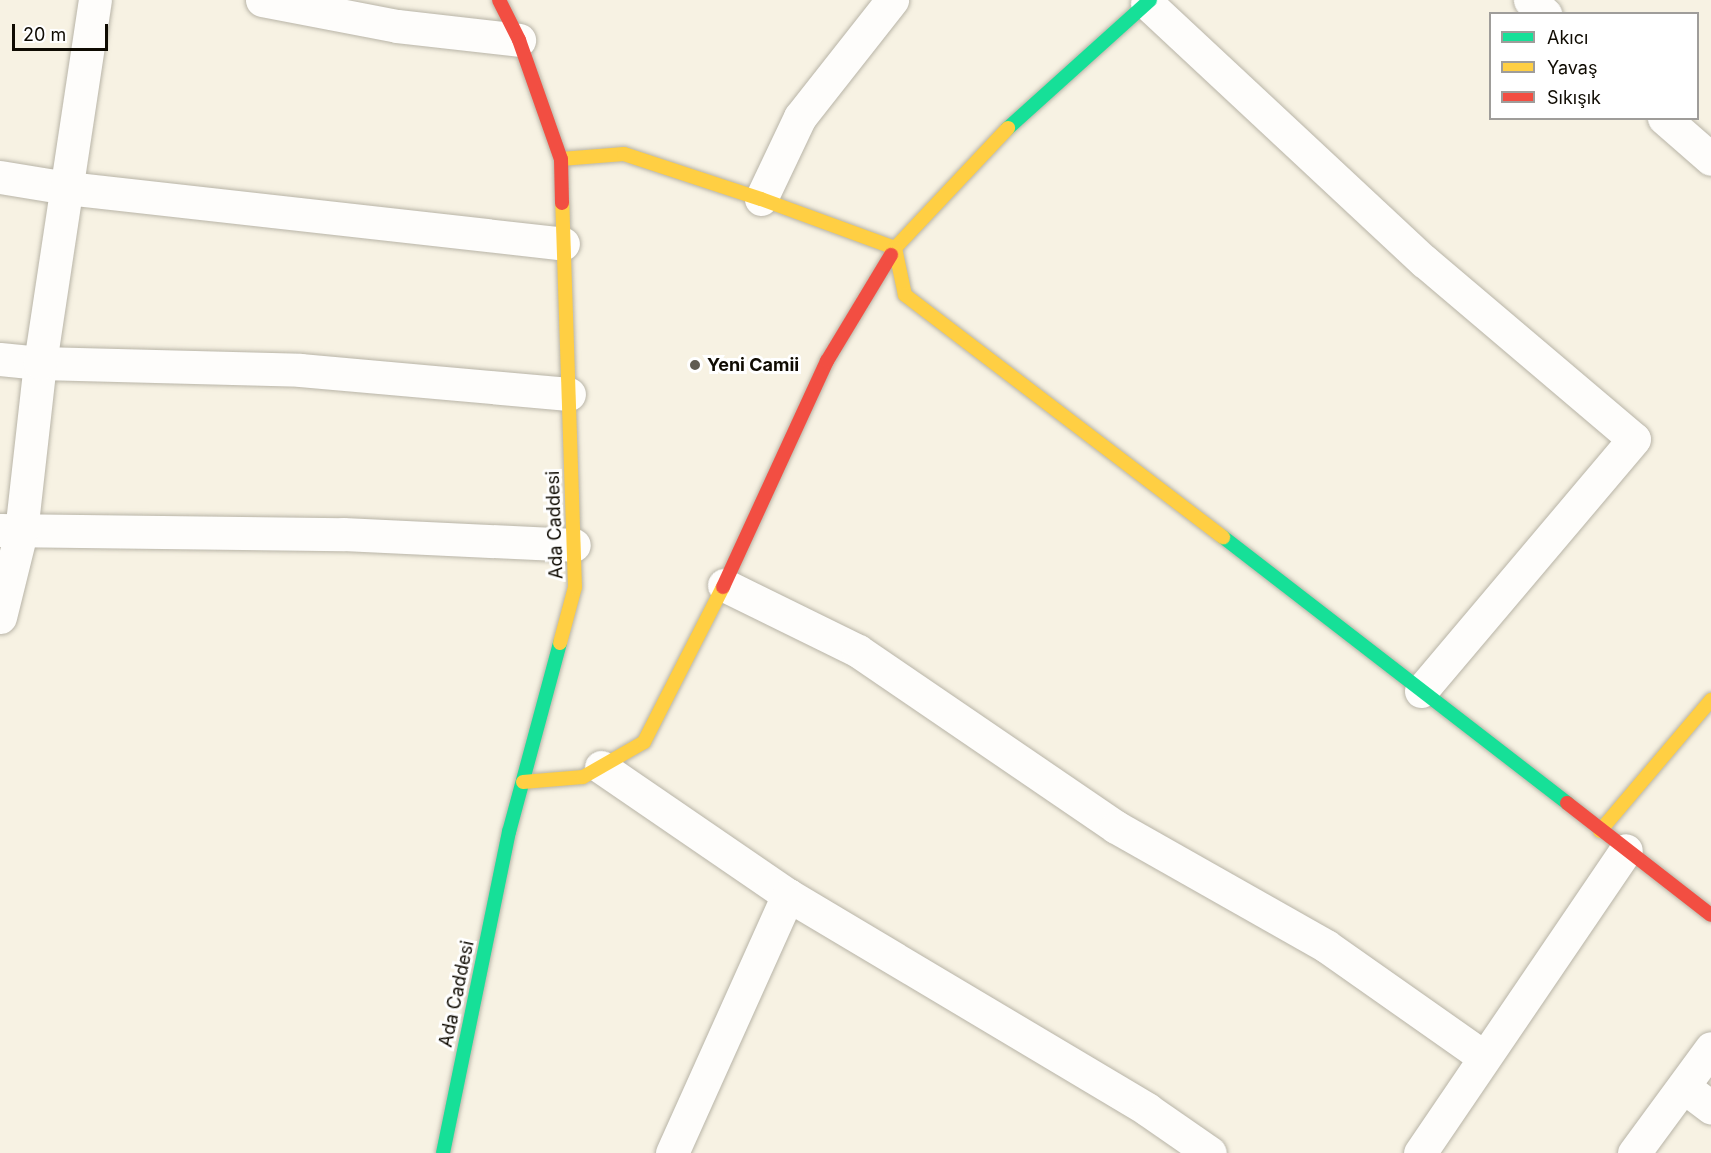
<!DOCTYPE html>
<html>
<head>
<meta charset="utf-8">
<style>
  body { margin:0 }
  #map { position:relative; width:1711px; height:1153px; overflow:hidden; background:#f7f2e3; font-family:Inter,sans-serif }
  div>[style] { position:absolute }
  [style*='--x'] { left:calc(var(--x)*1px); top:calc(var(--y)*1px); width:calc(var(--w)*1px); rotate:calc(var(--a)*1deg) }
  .roads { filter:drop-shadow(0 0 2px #b8b4a7) drop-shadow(0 0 2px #b8b4a7) }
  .street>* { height:33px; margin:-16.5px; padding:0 16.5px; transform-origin:16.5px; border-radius:16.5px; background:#fefdfb }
  .fast>* { height:14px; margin:-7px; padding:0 7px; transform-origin:7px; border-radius:7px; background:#16e098 }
  .slow>* { height:14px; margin:-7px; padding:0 7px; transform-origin:7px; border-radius:7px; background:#ffcf43 }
  .jam>* { height:14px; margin:-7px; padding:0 7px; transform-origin:7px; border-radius:7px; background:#f24e42 }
  .dots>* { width:16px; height:16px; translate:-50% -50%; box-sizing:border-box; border:3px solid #fff; border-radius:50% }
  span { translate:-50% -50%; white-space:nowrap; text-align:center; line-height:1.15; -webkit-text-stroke:6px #fff; paint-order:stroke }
  .poi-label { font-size:18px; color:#0f0b02; font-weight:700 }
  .left { translate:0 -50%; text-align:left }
  .street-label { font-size:18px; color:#0f0b02 }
  .legend { position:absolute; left:1489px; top:12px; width:210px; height:108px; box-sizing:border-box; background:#fff; border:2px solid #9f9d9a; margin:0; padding:8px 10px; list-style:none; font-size:18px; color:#0f0b02 }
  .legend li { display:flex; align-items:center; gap:12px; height:30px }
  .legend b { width:30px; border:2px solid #9f9d9a }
  .scale { position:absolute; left:12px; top:24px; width:96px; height:27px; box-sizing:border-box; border:3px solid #0f0b02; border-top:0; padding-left:8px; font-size:18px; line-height:21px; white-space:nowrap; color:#0f0b02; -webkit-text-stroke:4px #fff; paint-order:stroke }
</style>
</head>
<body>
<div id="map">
  <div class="roads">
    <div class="street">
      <i style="--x:262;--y:0;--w:137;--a:10.9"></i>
      <i style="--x:397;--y:26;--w:123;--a:6.5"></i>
      <i style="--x:1530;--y:0;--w:21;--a:43"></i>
      <i style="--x:1147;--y:3;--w:379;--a:43"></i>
      <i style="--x:1424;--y:261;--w:275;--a:40.3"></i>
      <i style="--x:1634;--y:439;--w:330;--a:130.2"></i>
      <i style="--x:1664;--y:118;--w:62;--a:41.1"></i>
      <i style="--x:0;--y:177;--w:68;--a:9.3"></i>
      <i style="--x:67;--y:188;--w:499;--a:6.4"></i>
      <i style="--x:761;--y:199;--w:91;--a:-64.6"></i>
      <i style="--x:800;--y:117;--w:149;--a:-51.8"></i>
      <i style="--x:0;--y:359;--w:40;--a:5.7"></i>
      <i style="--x:40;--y:363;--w:260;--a:1.5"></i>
      <i style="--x:300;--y:370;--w:270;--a:5.1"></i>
      <i style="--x:0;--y:530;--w:343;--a:0.7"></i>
      <i style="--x:343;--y:534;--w:231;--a:2.7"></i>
      <i style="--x:724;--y:585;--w:149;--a:26.2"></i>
      <i style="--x:858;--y:651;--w:312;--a:34.3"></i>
      <i style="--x:1116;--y:827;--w:241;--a:29.5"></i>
      <i style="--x:1326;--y:946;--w:193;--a:35.1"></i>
      <i style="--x:0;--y:617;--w:88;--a:-76.1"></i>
      <i style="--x:21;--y:532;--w:170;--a:-83.6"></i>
      <i style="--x:40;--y:363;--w:367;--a:-81.4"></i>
      <i style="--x:601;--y:767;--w:227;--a:34.4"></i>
      <i style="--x:788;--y:895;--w:419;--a:30.8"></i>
      <i style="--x:1148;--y:1110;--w:75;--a:34.7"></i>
      <i style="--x:1684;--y:1087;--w:34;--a:37"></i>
      <i style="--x:672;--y:1153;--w:283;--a:-65.8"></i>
      <i style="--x:1420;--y:1153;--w:366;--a:-55.8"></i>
      <i style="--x:1634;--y:1153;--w:130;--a:-53.7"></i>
    </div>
    <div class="fast">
      <i style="--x:1008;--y:128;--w:191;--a:-42"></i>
      <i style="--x:1223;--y:537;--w:435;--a:37.7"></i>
      <i style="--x:443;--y:1153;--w:328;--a:-78.4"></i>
      <i style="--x:509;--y:832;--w:196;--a:-74.9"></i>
    </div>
    <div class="slow">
      <i style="--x:561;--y:159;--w:63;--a:-4.5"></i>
      <i style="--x:624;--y:154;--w:144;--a:18.2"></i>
      <i style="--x:761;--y:199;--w:143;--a:20.1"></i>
      <i style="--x:895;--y:248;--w:165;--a:-46.7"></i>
      <i style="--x:891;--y:255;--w:8;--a:-60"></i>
      <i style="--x:895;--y:248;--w:48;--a:78"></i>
      <i style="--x:905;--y:295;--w:400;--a:37.3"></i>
      <i style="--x:560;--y:643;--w:58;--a:-75"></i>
      <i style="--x:575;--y:587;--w:384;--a:-91.9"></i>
      <i style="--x:523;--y:782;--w:60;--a:-4.8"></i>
      <i style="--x:583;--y:777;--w:70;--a:-29.8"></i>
      <i style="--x:644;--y:742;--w:174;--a:-63"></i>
      <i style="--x:1600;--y:831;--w:172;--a:-49.7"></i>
    </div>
    <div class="jam">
      <i style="--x:499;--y:0;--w:45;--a:63.4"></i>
      <i style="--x:519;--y:40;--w:126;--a:70.6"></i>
      <i style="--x:561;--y:159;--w:44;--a:88.7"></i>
      <i style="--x:723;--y:587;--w:249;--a:-65.3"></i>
      <i style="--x:827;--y:361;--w:124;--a:-58.9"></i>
      <i style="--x:1567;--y:803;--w:182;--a:37.9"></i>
    </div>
  </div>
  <div class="dots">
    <i style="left:695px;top:365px;background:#605c51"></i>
  </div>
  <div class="poi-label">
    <span class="left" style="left:707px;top:365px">Yeni Camii</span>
  </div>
  <div class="street-label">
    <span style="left:555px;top:525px;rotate:-92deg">Ada Caddesi</span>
    <span style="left:457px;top:994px;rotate:-78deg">Ada Caddesi</span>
  </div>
  <ul class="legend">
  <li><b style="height:8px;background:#16e098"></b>Akıcı</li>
  <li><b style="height:8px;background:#ffcf43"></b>Yavaş</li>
  <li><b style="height:8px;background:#f24e42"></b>Sıkışık</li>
  </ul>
  <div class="scale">20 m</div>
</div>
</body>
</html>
